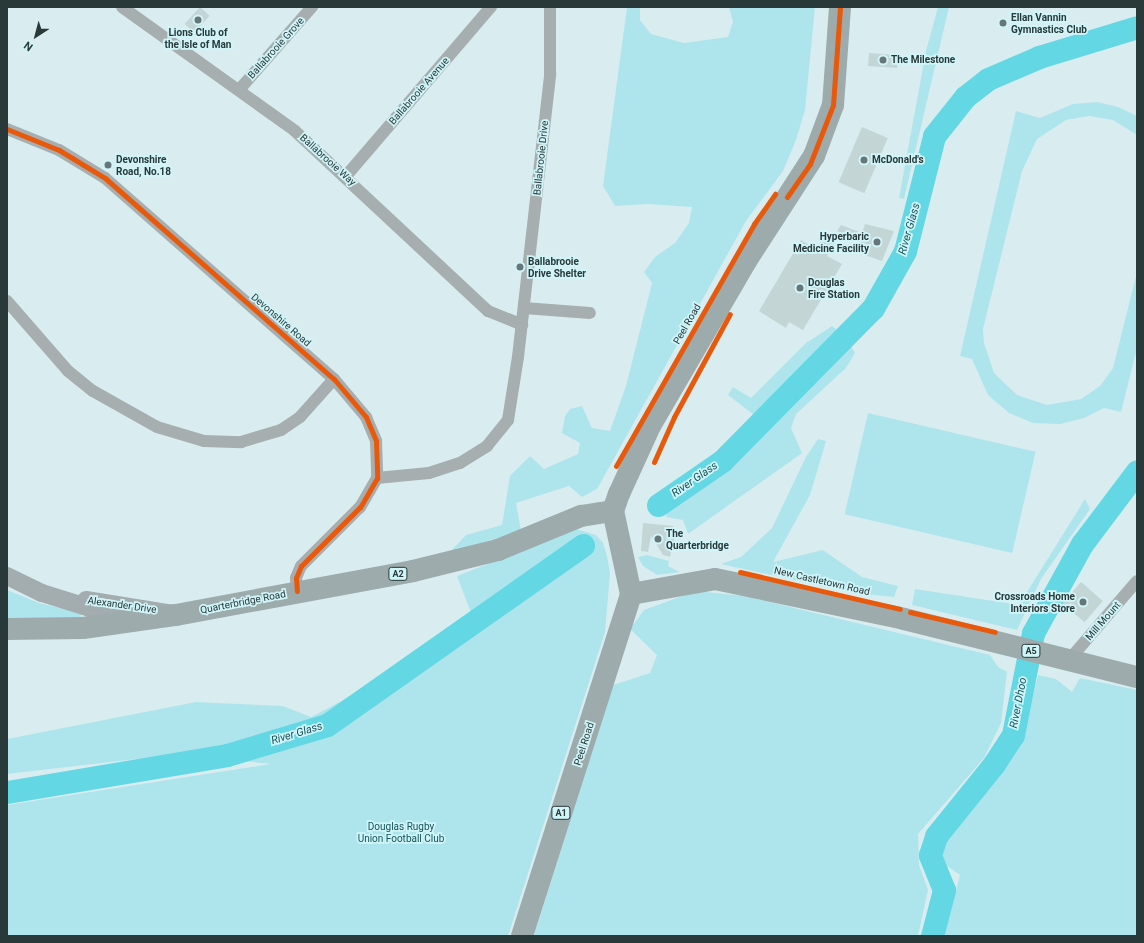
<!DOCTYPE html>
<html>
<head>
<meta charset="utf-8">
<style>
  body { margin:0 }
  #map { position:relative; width:1144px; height:943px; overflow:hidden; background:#d9edf0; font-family:Roboto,sans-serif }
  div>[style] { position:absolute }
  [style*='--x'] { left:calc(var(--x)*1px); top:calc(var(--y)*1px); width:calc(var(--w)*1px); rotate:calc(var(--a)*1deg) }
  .green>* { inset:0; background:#aee5ec; transform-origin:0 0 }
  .river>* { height:23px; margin:-11.5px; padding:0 11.5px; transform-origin:11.5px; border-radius:11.5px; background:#63d7e3 }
  .building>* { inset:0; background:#c4d5d6; transform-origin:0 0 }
  .street>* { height:12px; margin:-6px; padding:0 6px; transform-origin:6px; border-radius:6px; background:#a7aeaf }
  .secondary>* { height:18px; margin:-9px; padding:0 9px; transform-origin:9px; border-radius:9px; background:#a3acaf }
  .highway>* { height:22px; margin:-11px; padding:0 11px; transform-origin:11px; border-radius:11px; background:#9eabac }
  .cycleway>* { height:5px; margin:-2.5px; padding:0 2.5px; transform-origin:2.5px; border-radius:2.5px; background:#e8590c }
  .dots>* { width:11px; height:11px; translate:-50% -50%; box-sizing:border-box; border:2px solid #d0f5f9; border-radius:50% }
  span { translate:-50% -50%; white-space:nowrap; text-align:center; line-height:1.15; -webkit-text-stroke:3.5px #d0f5f9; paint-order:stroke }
  .shield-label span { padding:1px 3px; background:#d0f5f9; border:1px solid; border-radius:3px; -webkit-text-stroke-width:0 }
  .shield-label { font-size:9px; color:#293839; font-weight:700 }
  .poi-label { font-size:10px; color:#293839; font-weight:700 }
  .left { translate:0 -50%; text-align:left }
  .right { translate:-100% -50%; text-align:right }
  .street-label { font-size:10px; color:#293839 }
  .park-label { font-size:10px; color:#135258 }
  .water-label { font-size:11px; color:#145359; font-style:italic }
  .frame { position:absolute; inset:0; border:8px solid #293839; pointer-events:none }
  .north { position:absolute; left:16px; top:16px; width:40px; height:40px; -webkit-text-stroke:3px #d0f5f9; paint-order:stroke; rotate:216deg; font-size:11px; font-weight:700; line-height:16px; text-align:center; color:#293839 }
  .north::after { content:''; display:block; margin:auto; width:14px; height:18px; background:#293839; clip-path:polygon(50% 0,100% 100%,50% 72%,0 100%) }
</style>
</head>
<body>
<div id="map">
  <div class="green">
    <i style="clip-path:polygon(627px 7px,640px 7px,640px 20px,651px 34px,684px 43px,728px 37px,733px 22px,729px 7px,815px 7px,805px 110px,796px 140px,783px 171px,746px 221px,597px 489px,582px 497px,569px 486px,516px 503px,521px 531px,448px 554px,466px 535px,502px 525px,510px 476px,530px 456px,544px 469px,578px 454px,580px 443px,562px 433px,565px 416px,570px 409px,582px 406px,592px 428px,610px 431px,626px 386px,652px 283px,644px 272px,655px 257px,675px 243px,689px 223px,692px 207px,648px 204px,615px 206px,603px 186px)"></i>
    <i style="clip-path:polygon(938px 7px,949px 7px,904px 199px,899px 198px,926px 51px)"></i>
    <i style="clip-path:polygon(1097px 102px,1118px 107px,1137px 116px,1137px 135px,1113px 120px,1089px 116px,1066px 120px,1037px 139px,1022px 171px,983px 329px,984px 343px,994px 373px,1017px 395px,1047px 405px,1081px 399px,1100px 386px,1113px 368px,1137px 272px,1137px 348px,1121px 412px,1104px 408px,1084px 418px,1060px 424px,1033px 423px,1009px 413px,988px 395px,972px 359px,960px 356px,1016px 111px,1040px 118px,1073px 104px)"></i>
    <i style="clip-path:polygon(832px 326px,839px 331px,754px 415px,728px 395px,733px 387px,751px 398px,806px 343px)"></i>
    <i style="clip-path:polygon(851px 346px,855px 353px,846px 368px,796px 414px,791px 428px,802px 453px,688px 534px,683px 520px,666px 517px,669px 504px,728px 464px)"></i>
    <i style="left:868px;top:413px;width:172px;height:104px;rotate:13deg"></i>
    <i style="clip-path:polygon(818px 439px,826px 441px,810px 495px,773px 562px,823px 550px,862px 577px,898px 586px,894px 597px,854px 593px,721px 564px,741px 557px,772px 528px,806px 457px)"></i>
    <i style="clip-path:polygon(1085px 499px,1090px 509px,1041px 579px,1017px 630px,912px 605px,915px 589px,1019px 605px)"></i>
    <i style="clip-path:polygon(576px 529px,596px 535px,603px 543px,607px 556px,610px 573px,605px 632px,508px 936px,7px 936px,7px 805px,271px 764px,179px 754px,7px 774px,7px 739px,196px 702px,283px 706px,311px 717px,456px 641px,471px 613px,457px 576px)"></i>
    <i style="clip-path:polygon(647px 555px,669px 561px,668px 566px,680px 572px,657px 575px,643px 566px,638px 557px)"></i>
    <i style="clip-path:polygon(7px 590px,39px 603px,81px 613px,81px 619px,7px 622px)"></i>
    <i style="clip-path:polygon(696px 591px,744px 596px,990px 655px,998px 667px,1007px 672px,1001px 723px,984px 758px,918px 834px,919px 865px,928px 890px,918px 936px,534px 936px,613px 685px,650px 673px,657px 655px,630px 629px,644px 610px)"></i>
    <i style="clip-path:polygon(1038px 675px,1056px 679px,1072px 692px,1080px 678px,1137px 690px,1137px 936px,944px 936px,960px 875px,943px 863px,939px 850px,943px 836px,1009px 755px,1028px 716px)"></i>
  </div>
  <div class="river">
    <i style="--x:658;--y:505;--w:78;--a:-34.5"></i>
    <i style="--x:722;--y:461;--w:215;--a:-45.4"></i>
    <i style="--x:873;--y:308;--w:65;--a:-60.7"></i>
    <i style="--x:905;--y:251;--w:119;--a:-75.8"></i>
    <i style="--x:934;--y:136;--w:50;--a:-51.5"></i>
    <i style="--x:965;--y:97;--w:29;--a:-38"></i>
    <i style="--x:988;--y:79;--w:56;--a:-23.3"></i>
    <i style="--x:1039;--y:57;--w:102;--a:-17"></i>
    <i style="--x:7;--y:792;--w:223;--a:-9.5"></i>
    <i style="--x:227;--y:755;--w:104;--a:-16.7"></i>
    <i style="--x:327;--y:725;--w:313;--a:-35.1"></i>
    <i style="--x:932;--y:936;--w:48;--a:-75.4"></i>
    <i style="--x:944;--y:890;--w:38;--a:-112"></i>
    <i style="--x:930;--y:855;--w:20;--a:-72"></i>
    <i style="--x:936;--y:836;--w:92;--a:-51.1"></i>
    <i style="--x:994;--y:764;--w:35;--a:-57"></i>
    <i style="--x:1013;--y:735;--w:104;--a:-78.9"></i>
    <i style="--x:1033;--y:633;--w:102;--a:-61.2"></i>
    <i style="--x:1082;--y:544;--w:91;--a:-53"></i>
  </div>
  <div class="building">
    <i style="left:200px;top:7px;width:13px;height:23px;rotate:42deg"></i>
    <i style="left:869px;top:53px;width:29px;height:13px;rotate:4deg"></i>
    <i style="left:862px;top:127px;width:28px;height:60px;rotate:23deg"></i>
    <i style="clip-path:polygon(865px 224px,894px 231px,882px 261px,865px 255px,868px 247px,837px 231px,841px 225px,862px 233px)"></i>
    <i style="clip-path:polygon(824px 237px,835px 243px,827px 256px,842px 264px,803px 330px,789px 322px,786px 328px,759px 311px,801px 240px,816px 249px)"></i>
    <i style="clip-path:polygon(643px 523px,673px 526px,674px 541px,670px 557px,663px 555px,651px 536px,648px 552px,641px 551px)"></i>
    <i style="left:1081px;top:582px;width:29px;height:28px;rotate:41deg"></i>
  </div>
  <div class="street">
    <i style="--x:122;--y:7;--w:213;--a:35.6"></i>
    <i style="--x:295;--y:131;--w:264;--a:43"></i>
    <i style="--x:488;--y:311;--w:37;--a:22"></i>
    <i style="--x:239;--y:90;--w:111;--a:-48.7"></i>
    <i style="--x:7;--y:129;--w:56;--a:22"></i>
    <i style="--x:59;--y:150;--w:54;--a:31.3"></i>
    <i style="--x:105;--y:178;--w:305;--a:41.3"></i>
    <i style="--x:334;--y:379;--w:50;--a:49.9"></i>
    <i style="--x:366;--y:417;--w:26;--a:67"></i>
    <i style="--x:376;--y:441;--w:37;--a:88"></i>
    <i style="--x:377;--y:478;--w:34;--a:120"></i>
    <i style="--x:360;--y:507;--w:83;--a:135"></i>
    <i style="--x:301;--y:566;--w:13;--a:113"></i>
    <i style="--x:296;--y:578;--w:13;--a:86"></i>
    <i style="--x:346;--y:176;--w:223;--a:-49.4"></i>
    <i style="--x:7;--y:301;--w:93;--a:48.9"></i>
    <i style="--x:68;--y:371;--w:32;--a:39"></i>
    <i style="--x:93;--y:391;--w:73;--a:29.4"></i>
    <i style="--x:157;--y:427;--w:49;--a:16.6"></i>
    <i style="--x:204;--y:441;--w:37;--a:2"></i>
    <i style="--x:241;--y:442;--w:42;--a:-16.7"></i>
    <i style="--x:281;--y:430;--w:23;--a:-34"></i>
    <i style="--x:300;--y:417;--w:51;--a:-48.2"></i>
    <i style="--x:524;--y:308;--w:66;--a:4.3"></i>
    <i style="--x:377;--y:478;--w:52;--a:-5.5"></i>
    <i style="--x:429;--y:473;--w:33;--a:-18"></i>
    <i style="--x:460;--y:463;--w:32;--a:-32"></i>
    <i style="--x:487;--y:446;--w:33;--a:-51"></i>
    <i style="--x:508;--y:420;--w:64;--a:-81"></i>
    <i style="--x:518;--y:357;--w:285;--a:-83.5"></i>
    <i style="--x:550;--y:74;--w:67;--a:-90"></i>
    <i style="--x:1069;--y:660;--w:104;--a:-49.3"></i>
  </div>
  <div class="secondary">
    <i style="--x:7;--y:576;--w:39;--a:26"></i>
    <i style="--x:42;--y:593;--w:90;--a:17.4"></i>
    <i style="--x:86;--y:600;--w:88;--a:9.1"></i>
  </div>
  <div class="highway">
    <i style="--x:631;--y:594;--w:85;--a:-10.1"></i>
    <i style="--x:715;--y:579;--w:193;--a:11.9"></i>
    <i style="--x:904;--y:619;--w:240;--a:14"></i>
    <i style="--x:7;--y:629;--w:76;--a:-0.8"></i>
    <i style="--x:83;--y:628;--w:94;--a:-8"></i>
    <i style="--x:176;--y:615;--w:241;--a:-10.5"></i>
    <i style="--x:413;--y:571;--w:88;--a:-13.9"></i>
    <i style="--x:498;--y:550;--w:90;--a:-22.3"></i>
    <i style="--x:581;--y:516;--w:32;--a:-9"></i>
    <i style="--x:522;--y:936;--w:359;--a:-72.3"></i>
    <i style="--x:631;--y:594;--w:85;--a:-102.2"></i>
    <i style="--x:613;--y:511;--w:18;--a:-71"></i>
    <i style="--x:619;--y:494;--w:75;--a:-65.5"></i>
    <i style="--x:650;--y:426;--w:191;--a:-59.8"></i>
    <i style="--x:746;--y:261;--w:125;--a:-57.1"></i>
    <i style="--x:814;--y:156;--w:54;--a:-69.6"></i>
    <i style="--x:833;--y:105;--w:98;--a:-85.9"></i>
  </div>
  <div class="cycleway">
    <i style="--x:7;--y:129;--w:56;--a:22"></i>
    <i style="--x:59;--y:150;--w:54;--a:31.3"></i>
    <i style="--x:105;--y:178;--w:305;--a:41.3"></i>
    <i style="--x:334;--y:379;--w:50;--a:49.9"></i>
    <i style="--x:366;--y:417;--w:26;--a:67"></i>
    <i style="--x:376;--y:441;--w:37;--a:88"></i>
    <i style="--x:377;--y:478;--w:34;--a:120"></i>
    <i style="--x:360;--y:507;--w:83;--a:135"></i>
    <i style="--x:301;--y:566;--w:13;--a:113"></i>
    <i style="--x:296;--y:578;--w:13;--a:86"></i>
    <i style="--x:787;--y:197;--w:40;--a:-55.1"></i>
    <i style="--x:810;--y:164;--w:63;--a:-68.7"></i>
    <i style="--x:833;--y:105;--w:98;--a:-85.9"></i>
    <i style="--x:654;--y:462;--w:49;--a:-66"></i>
    <i style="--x:674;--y:417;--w:117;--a:-61.5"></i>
    <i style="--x:616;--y:466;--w:279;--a:-60.3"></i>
    <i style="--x:754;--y:224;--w:37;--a:-55"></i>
    <i style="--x:740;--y:572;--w:164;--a:13"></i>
    <i style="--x:910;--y:612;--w:87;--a:13.2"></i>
  </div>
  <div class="dots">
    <i style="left:198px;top:20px;background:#677779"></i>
    <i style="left:1003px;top:23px;background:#677779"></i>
    <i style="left:883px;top:60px;background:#677779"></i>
    <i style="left:864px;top:160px;background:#677779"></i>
    <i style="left:108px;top:165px;background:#677779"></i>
    <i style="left:877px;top:242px;background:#677779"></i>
    <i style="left:520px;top:267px;background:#677779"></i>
    <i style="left:800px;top:288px;background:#677779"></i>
    <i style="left:658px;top:539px;background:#677779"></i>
    <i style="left:1083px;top:602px;background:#677779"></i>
  </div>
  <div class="shield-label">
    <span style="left:398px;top:574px">A2</span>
    <span style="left:1031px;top:651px">A5</span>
    <span style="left:561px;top:813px">A1</span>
  </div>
  <div class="poi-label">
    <span class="left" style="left:1011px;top:23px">Ellan Vannin<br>Gymnastics Club</span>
    <span style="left:198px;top:38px">Lions Club of<br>the Isle of Man</span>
    <span class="left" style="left:891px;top:60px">The Milestone</span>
    <span class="left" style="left:116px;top:165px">Devonshire<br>Road, No.18</span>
    <span class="left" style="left:872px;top:160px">McDonald's</span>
    <span class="right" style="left:869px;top:242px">Hyperbaric<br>Medicine Facility</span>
    <span class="left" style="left:528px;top:267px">Ballabrooie<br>Drive Shelter</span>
    <span class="left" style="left:808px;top:288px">Douglas<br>Fire Station</span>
    <span class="left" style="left:666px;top:539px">The<br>Quarterbridge</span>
    <span class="right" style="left:1075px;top:602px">Crossroads Home<br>Interiors Store</span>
  </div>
  <div class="street-label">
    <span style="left:276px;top:48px;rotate:-48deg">Ballabrooie Grove</span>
    <span style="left:419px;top:91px;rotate:-49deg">Ballabrooie Avenue</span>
    <span style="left:541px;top:158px;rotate:-84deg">Ballabrooie Drive</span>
    <span style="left:328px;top:160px;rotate:42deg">Ballabrooie Way</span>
    <span style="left:281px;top:320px;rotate:41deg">Devonshire Road</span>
    <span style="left:687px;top:324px;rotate:-60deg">Peel Road</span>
    <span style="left:822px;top:581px;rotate:13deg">New Castletown Road</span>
    <span style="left:243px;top:602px;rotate:-11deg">Quarterbridge Road</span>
    <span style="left:122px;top:605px;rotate:8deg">Alexander Drive</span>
    <span style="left:1103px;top:621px;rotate:-49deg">Mill Mount</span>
    <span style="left:584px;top:744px;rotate:-72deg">Peel Road</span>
  </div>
  <div class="park-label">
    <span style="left:401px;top:832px">Douglas Rugby<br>Union Football Club</span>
  </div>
  <div class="water-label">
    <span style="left:910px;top:229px;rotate:-74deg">River Glass</span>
    <span style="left:695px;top:480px;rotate:-35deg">River Glass</span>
    <span style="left:1019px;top:703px;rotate:-79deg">River Dhoo</span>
    <span style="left:297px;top:734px;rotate:-17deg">River Glass</span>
  </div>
  <div class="frame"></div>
  <div class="north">N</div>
</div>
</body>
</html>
